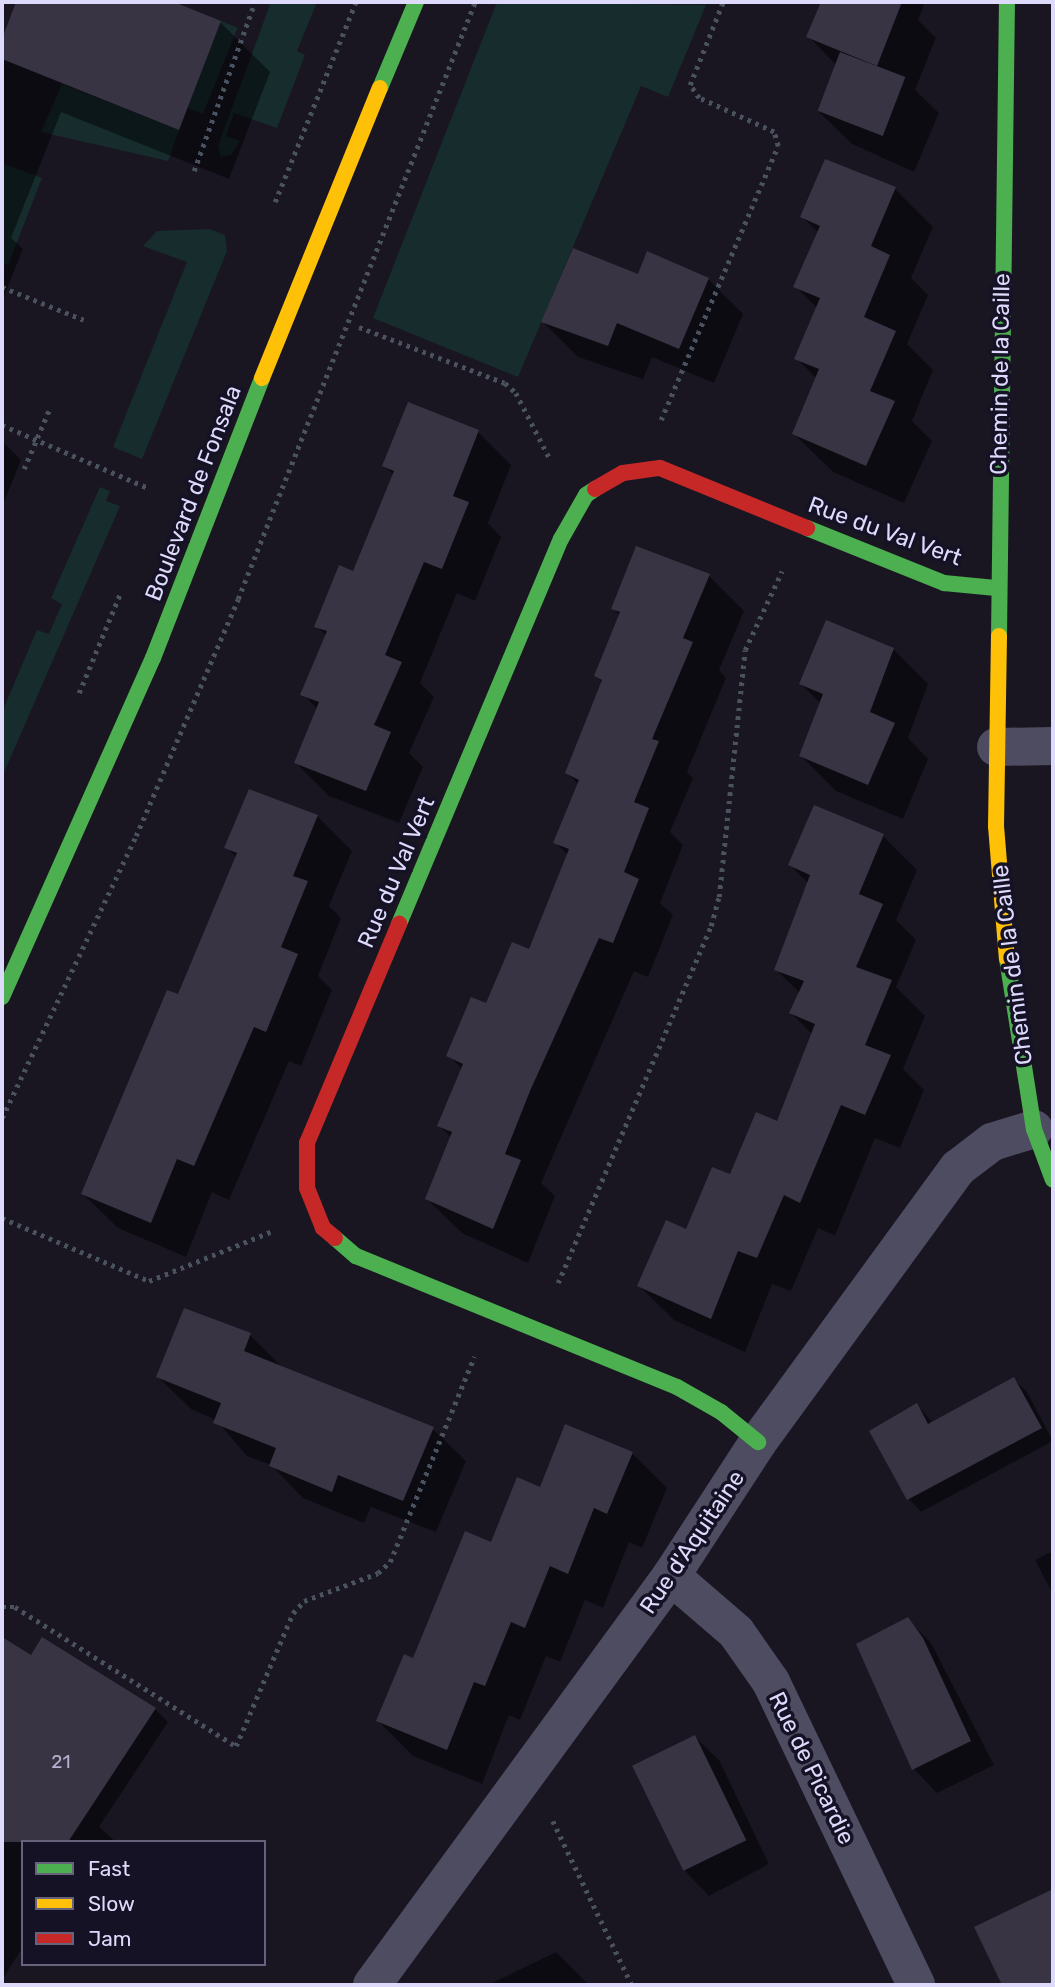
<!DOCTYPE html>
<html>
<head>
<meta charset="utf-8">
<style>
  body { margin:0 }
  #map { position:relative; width:1055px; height:1987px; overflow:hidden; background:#191622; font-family:Rubik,sans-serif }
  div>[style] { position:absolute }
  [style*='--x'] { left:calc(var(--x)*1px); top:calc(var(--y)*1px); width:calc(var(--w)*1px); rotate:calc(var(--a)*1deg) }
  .green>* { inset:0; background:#162c2d; transform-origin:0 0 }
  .shadow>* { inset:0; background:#0007 }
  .building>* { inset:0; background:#383444; transform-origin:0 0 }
  .path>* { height:4.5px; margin-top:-2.25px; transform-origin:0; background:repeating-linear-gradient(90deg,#49525e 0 3.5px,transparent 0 8.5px) }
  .street>* { height:38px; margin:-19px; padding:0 19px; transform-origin:19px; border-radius:19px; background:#4e4c61 }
  .fast>* { height:16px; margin:-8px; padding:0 8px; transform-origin:8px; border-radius:8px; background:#4caf50 }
  .slow>* { height:16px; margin:-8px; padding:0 8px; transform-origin:8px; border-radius:8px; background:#ffc107 }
  .jam>* { height:16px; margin:-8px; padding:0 8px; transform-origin:8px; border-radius:8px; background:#c62828 }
  span { translate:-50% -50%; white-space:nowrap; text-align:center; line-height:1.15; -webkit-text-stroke:7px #161226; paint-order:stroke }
  .number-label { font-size:19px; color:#b4b0ce }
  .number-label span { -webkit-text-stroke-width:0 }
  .street-label { font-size:23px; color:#dedafc }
  .frame { position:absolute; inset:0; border:4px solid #dedafc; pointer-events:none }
  .legend { position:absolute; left:21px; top:1840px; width:245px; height:126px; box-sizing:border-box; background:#161226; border:2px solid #66627c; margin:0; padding:9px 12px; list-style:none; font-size:21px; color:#dedafc }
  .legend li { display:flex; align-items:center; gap:14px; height:35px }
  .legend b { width:35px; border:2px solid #66627c }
</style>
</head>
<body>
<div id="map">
  <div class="green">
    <i style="clip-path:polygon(271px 2px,317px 2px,297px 51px,305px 55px,277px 128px,234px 113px,226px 136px,240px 141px,231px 155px,221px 157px,218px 146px)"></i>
    <i style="clip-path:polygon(497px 2px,706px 5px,668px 97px,641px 86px,518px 377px,373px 318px)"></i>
    <i style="left:221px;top:21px;width:18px;height:93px;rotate:22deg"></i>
    <i style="clip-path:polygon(62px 84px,179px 130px,168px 161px,41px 132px)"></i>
    <i style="clip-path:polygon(2px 163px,42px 178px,8px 265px,2px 263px)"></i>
    <i style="clip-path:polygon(209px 229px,225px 235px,227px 251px,142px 459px,113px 447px,187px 262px,143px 246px,157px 231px)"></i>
    <i style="clip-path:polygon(100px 487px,110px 491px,106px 501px,120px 506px,2px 777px,2px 712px,37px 630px,49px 634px,62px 604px,51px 598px)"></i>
  </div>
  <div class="shadow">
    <i style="clip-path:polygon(18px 2px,169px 2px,220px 22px,270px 72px,229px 179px,61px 112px,11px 238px,23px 249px,2px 301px,2px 45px)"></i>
    <i style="clip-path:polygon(823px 2px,925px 2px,918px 20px,936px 38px,915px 90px,939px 113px,914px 172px,852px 144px,817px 110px,836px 65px,808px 36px)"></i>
    <i style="clip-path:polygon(895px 189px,933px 227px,911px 278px,928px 295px,907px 344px,933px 370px,912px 421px,932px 441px,904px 503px,833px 472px,794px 434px,817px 379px,797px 359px,818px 309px,795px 286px,819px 233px,802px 217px)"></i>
    <i style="clip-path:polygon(639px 276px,708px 279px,743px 314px,714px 383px,652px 357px,643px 379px,578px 357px,543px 322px)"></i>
    <i style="clip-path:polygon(478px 432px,511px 465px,488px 523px,501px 537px,475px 601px,457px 593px,420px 683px,434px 697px,409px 753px,423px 767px,399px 823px,329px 796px,296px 763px,318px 710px,303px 694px,327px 636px,316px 626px,354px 573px,394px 475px,384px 465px)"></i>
    <i style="clip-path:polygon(2px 441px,21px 460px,2px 507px)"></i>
    <i style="clip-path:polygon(709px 576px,744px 611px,719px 670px,726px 678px,687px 772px,693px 778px,670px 832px,683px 845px,660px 903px,673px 915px,648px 977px,634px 971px,541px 1183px,555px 1196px,528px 1263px,462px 1233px,427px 1199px,452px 1138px,439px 1126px,463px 1070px,448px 1055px,530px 952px,569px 856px,555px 842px,579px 785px,567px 773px,603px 683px,596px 676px,620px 616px,613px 609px)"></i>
    <i style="clip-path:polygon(893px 649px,928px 684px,908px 738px,928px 759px,903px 819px,836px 791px,801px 756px,821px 704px,801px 684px)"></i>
    <i style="clip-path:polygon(317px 816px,352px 851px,329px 906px,341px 918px,318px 976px,332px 990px,301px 1066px,289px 1061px,229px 1200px,212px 1192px,186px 1257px,118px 1228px,83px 1194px,178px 997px,237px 858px,226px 847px)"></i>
    <i style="clip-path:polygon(883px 836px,917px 870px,896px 920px,916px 940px,896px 987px,925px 1016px,903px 1069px,924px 1090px,900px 1148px,875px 1138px,835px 1236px,818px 1228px,791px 1291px,772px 1284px,745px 1352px,674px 1320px,639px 1286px,778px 1123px,813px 1035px,791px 1013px,800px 993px,776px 970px,808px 883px,790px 865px)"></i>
    <i style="clip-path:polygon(250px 1335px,282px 1367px,433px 1429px,466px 1461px,436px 1532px,371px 1507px,364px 1523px,303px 1498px,271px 1465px,247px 1456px,216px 1420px,191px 1409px,158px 1377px)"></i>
    <i style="clip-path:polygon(1014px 1379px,1027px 1392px,1053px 1441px,921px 1512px,909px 1499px,871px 1432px,917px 1405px,933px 1423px)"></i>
    <i style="clip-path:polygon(632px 1453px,667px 1488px,642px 1548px,629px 1542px,603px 1608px,585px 1600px,560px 1662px,546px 1656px,520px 1720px,509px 1715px,482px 1784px,413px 1756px,378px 1721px,492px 1544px,541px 1489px)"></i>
    <i style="clip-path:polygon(1053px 1551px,1053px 1594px,1035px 1560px)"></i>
    <i style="clip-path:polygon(908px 1619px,931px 1643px,994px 1765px,937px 1793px,914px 1769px)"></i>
    <i style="clip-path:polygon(2px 1639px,31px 1657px,155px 1709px,168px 1722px,99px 1827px,116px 1842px,23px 1842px,23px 1947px,2px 1980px)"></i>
    <i style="clip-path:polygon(695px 1737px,719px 1760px,769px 1864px,709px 1896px,686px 1872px,635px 1769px)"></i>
    <i style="clip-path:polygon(1053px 1890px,1053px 1985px,1004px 1985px,977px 1927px)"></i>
    <i style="clip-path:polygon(556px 1952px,589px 1985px,488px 1985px)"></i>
  </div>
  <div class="building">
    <i style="clip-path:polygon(16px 2px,174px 2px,221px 21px,179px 130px,2px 59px,2px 39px)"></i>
    <i style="clip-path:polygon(821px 2px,902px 2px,877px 66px,806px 37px)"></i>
    <i style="left:840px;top:52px;width:70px;height:63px;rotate:21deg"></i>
    <i style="clip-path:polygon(825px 159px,896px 187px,871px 246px,890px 255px,864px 317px,896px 331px,870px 391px,895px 401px,866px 466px,792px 434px,819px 369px,794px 359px,820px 298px,793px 287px,820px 226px,800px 217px)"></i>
    <i style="clip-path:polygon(573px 248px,638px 274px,647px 251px,709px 278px,679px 349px,617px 323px,608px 346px,541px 322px)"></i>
    <i style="clip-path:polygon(408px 402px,479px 430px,453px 496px,469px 502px,442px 569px,424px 562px,385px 655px,402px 662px,374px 725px,391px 732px,366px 791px,294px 763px,319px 702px,300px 695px,327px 631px,314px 627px,339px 565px,353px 571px,394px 471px,382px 466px)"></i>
    <i style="clip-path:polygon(636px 546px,710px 574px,683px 638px,693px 642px,652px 739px,659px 741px,634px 802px,649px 808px,624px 872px,639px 879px,613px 943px,599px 938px,530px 1091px,505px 1154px,521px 1160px,493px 1229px,425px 1199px,452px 1132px,437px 1126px,463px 1064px,446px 1056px,471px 997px,486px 1003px,512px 942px,529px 949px,569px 849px,553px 843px,579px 780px,565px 773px,602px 680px,594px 676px,620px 612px,611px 609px)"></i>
    <i style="clip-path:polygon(826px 620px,894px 648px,870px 712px,895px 723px,868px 785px,799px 756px,823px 694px,799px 684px)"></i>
    <i style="clip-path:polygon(249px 789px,318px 815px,293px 876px,308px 881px,281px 947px,298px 954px,266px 1032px,254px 1027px,194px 1166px,177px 1159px,151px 1223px,81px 1194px,167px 990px,178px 994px,237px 853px,224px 848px)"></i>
    <i style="clip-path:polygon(814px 805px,884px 834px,859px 894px,883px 904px,856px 967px,892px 980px,865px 1045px,891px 1055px,865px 1115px,841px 1105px,800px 1203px,784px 1195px,757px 1258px,738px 1251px,711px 1319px,637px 1286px,666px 1220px,686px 1229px,712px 1167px,730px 1174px,756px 1112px,777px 1121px,815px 1024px,789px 1013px,804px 981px,774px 970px,810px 875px,788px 865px)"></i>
    <i style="clip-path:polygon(184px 1308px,251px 1333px,244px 1351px,434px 1427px,403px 1501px,338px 1475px,332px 1492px,269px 1466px,276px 1448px,213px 1423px,221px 1403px,156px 1377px)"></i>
    <i style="clip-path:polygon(1014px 1377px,1042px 1428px,907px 1500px,869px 1431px,917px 1403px,928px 1424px)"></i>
    <i style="clip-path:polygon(565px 1424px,633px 1452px,607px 1514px,594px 1508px,568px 1574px,550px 1566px,525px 1628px,511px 1622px,485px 1686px,474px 1682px,447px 1750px,376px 1721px,404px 1654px,413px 1658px,465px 1531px,491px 1542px,517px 1477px,540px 1487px)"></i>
    <i style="clip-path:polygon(908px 1617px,923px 1638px,971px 1741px,912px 1770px,856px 1644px)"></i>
    <i style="clip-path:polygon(2px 1637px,31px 1655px,42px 1637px,156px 1708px,68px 1842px,2px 1842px)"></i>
    <i style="left:695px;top:1735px;width:117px;height:70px;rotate:64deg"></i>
    <i style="clip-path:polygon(1053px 1889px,1053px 1985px,1002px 1985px,974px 1927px)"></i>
  </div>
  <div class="path">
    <i style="--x:194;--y:171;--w:180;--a:-70.2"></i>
    <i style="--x:275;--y:202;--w:216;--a:-68"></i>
    <i style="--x:2;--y:287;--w:88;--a:21.9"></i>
    <i style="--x:359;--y:327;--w:156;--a:21"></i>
    <i style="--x:505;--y:383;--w:15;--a:42"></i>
    <i style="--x:516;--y:393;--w:76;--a:62.8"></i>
    <i style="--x:661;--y:420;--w:298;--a:-66.9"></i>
    <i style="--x:778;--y:146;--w:15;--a:-106"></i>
    <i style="--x:774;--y:132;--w:82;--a:-155.6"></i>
    <i style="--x:699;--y:98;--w:16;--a:-125"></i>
    <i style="--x:690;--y:85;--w:89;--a:-68.3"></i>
    <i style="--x:2;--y:425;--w:159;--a:23.3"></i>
    <i style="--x:24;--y:469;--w:64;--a:-67"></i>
    <i style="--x:79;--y:693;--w:107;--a:-67.5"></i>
    <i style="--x:2;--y:1118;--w:312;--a:-64.6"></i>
    <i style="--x:136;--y:836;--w:258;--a:-66.7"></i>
    <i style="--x:238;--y:599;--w:642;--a:-68.35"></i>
    <i style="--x:2;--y:1218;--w:160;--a:23.2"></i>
    <i style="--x:149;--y:1281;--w:131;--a:-22"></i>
    <i style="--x:558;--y:1283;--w:388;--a:-66.8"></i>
    <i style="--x:711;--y:926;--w:30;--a:-75"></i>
    <i style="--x:719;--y:897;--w:248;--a:-84"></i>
    <i style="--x:745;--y:650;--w:87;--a:-64.9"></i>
    <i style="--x:2;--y:1607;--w:13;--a:0"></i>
    <i style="--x:15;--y:1607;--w:261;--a:32.2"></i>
    <i style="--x:236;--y:1746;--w:145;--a:-66.8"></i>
    <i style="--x:293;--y:1613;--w:16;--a:-47"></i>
    <i style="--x:304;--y:1601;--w:79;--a:-20.7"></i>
    <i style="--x:378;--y:1573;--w:16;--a:-43"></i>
    <i style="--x:390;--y:1562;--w:222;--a:-67.7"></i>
    <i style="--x:553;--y:1821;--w:182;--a:64.3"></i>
  </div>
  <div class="street">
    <i style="--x:996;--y:747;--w:57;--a:-1"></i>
    <i style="--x:671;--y:1576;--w:86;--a:40.7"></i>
    <i style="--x:736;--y:1632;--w:61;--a:55"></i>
    <i style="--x:771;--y:1682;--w:336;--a:64.4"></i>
    <i style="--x:372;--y:1985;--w:507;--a:-53.83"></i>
    <i style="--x:671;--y:1576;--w:160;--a:-57"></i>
    <i style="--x:758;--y:1442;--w:339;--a:-53.9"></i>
    <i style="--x:958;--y:1168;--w:43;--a:-37.4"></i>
    <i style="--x:992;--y:1142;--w:44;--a:-17.2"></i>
  </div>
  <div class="fast">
    <i style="--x:380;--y:88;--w:93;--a:-67.3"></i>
    <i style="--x:807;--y:528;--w:148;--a:21.9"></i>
    <i style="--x:944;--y:583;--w:52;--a:5.5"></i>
    <i style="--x:999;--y:636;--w:634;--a:-89.28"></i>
    <i style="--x:399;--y:924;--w:418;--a:-67.2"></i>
    <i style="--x:561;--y:539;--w:51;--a:-60.4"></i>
    <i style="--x:586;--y:495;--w:11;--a:-34"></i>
    <i style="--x:1007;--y:959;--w:172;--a:81"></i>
    <i style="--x:1034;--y:1129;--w:54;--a:69.6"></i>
    <i style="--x:2;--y:997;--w:371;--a:-66"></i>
    <i style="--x:153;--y:658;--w:300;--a:-68.7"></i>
    <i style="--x:335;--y:1238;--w:28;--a:41"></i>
    <i style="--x:356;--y:1256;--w:347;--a:22.2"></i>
    <i style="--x:677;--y:1387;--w:51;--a:29.6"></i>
    <i style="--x:721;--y:1412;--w:48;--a:39"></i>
  </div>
  <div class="slow">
    <i style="--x:262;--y:378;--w:313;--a:-67.9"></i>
    <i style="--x:999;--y:636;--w:190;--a:90.9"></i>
    <i style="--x:996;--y:826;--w:133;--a:85.3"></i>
  </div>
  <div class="jam">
    <i style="--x:595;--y:489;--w:32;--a:-30"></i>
    <i style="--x:623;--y:473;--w:37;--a:-8"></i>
    <i style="--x:660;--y:468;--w:159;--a:22.2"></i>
    <i style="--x:335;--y:1238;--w:16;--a:-140"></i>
    <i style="--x:323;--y:1228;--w:43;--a:-111.8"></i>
    <i style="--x:307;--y:1188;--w:45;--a:-90"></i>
    <i style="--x:307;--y:1143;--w:238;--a:-67.2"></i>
  </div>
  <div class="number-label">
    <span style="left:61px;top:1762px">21</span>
  </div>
  <div class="street-label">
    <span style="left:1000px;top:374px;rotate:-89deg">Chemin de la Caille</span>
    <span style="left:193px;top:493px;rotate:-69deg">Boulevard de Fonsala</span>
    <span style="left:885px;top:531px;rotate:20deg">Rue du Val Vert</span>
    <span style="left:396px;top:872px;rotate:-67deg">Rue du Val Vert</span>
    <span style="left:1012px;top:965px;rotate:-97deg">Chemin de la Caille</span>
    <span style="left:692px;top:1542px;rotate:-56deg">Rue d'Aquitaine</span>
    <span style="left:812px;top:1768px;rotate:64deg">Rue de Picardie</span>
  </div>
  <div class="frame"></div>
  <ul class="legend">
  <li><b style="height:9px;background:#4caf50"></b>Fast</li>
  <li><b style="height:9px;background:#ffc107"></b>Slow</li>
  <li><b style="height:9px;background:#c62828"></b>Jam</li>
  </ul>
</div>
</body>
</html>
